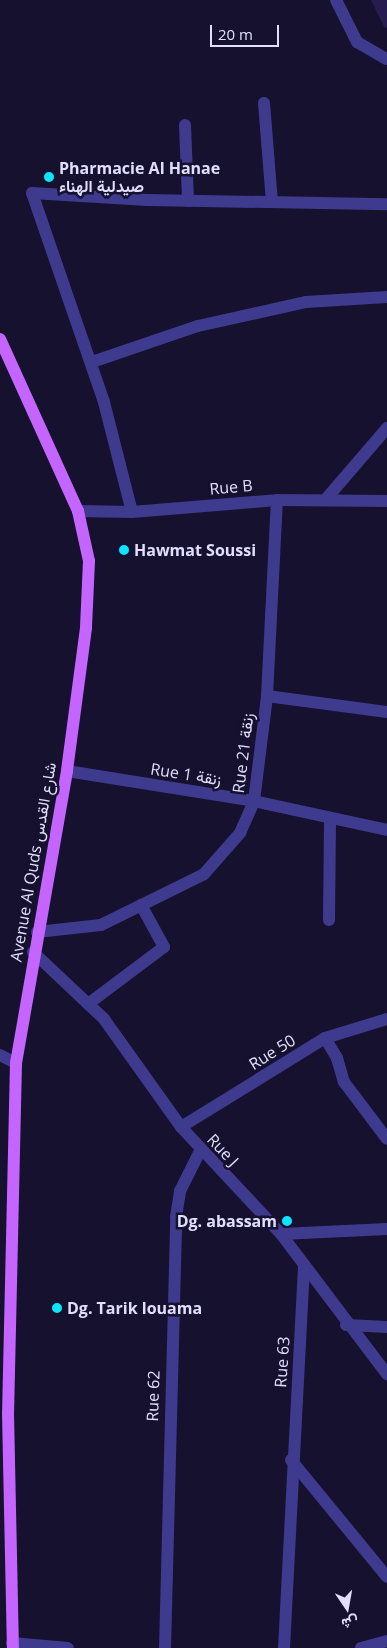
<!DOCTYPE html>
<html>
<head>
<meta charset="utf-8">
<style>
  body { margin:0 }
  #map { position:relative; width:387px; height:1648px; overflow:hidden; background:#16112e; font-family:"Open Sans",Vazirmatn,sans-serif }
  div>[style] { position:absolute }
  [style*='--x'] { left:calc(var(--x)*1px); top:calc(var(--y)*1px); width:calc(var(--w)*1px); rotate:calc(var(--a)*1deg) }
  .building>* { inset:0; background:#271c50 }
  .minor>* { height:12px; margin:-6px; padding:0 6px; transform-origin:6px; border-radius:6px; background:#3e3a8e }
  .major>* { height:12px; margin:-6px; padding:0 6px; transform-origin:6px; border-radius:6px; background:#c565ff }
  .dots>* { width:14px; height:14px; translate:-50% -50%; box-sizing:border-box; border:2px solid #16112e; border-radius:50% }
  span { translate:-50% -50%; white-space:nowrap; text-align:center; line-height:1.15; -webkit-text-stroke:5px #16112e; paint-order:stroke }
  .poi-label { font-size:16px; color:#e1deff; font-weight:700 }
  .left { translate:0 -50%; text-align:left }
  .right { translate:-100% -50%; text-align:right }
  .street-label { font-size:16px; color:#e1deff }
  .north { position:absolute; left:322px; top:1583px; width:50px; height:50px; -webkit-text-stroke:4px #16112e; paint-order:stroke; rotate:168deg; font-size:14px; font-weight:700; line-height:20px; text-align:center; color:#e1deff }
  .north::after { content:''; display:block; margin:auto; width:18px; height:22px; background:#e1deff; clip-path:polygon(50% 0,100% 100%,50% 72%,0 100%) }
  .scale { position:absolute; left:210px; top:25px; width:69px; height:22px; box-sizing:border-box; border:2px solid #e1deff; border-top:0; padding-left:6px; font-size:15px; line-height:18px; white-space:nowrap; color:#e1deff; -webkit-text-stroke:4px #16112e; paint-order:stroke }
</style>
</head>
<body>
<div id="map">
  <div class="building">
    <i style="clip-path:polygon(371px 0,387px 0,387px 28px,384px 27px)"></i>
  </div>
  <div class="minor">
    <i style="--x:336;--y:0;--w:47;--a:63.4"></i>
    <i style="--x:357;--y:42;--w:34;--a:30"></i>
    <i style="--x:264;--y:103;--w:99;--a:85.4"></i>
    <i style="--x:185;--y:125;--w:76;--a:87.7"></i>
    <i style="--x:92;--y:362;--w:112;--a:-18.8"></i>
    <i style="--x:198;--y:326;--w:111;--a:-12.5"></i>
    <i style="--x:306;--y:302;--w:81;--a:-3.5"></i>
    <i style="--x:326;--y:499;--w:94;--a:-49.3"></i>
    <i style="--x:78;--y:511;--w:54;--a:1.1"></i>
    <i style="--x:132;--y:512;--w:145;--a:-4.7"></i>
    <i style="--x:277;--y:500;--w:110;--a:0.5"></i>
    <i style="--x:132;--y:512;--w:114;--a:-104.3"></i>
    <i style="--x:104;--y:402;--w:221;--a:-109"></i>
    <i style="--x:32;--y:193;--w:115;--a:3.5"></i>
    <i style="--x:147;--y:200;--w:240;--a:1"></i>
    <i style="--x:267;--y:696;--w:121;--a:7.6"></i>
    <i style="--x:67;--y:771;--w:189;--a:9.1"></i>
    <i style="--x:254;--y:801;--w:136;--a:12.3"></i>
    <i style="--x:329;--y:920;--w:101;--a:-89.4"></i>
    <i style="--x:37;--y:932;--w:64;--a:-6.2"></i>
    <i style="--x:101;--y:925;--w:115;--a:-26.3"></i>
    <i style="--x:204;--y:874;--w:55;--a:-48.7"></i>
    <i style="--x:240;--y:833;--w:35;--a:-66"></i>
    <i style="--x:254;--y:801;--w:106;--a:-82.9"></i>
    <i style="--x:267;--y:696;--w:196;--a:-87.1"></i>
    <i style="--x:33;--y:952;--w:98;--a:43.3"></i>
    <i style="--x:104;--y:1019;--w:133;--a:54.5"></i>
    <i style="--x:181;--y:1127;--w:146;--a:46.9"></i>
    <i style="--x:281;--y:1234;--w:176;--a:52.9"></i>
    <i style="--x:88;--y:1004;--w:95;--a:-36.9"></i>
    <i style="--x:164;--y:947;--w:48;--a:-118.7"></i>
    <i style="--x:325;--y:1038;--w:23;--a:59"></i>
    <i style="--x:337;--y:1058;--w:25;--a:74"></i>
    <i style="--x:344;--y:1082;--w:71;--a:53"></i>
    <i style="--x:0;--y:1055;--w:18;--a:27"></i>
    <i style="--x:181;--y:1127;--w:169;--a:-31.7"></i>
    <i style="--x:325;--y:1038;--w:65;--a:-17"></i>
    <i style="--x:281;--y:1234;--w:106;--a:-2.7"></i>
    <i style="--x:346;--y:1325;--w:41;--a:2.8"></i>
    <i style="--x:291;--y:1460;--w:151;--a:50.6"></i>
    <i style="--x:12;--y:1643;--w:56;--a:5.1"></i>
    <i style="--x:165;--y:1648;--w:431;--a:-88.5"></i>
    <i style="--x:176;--y:1217;--w:26;--a:-81"></i>
    <i style="--x:180;--y:1191;--w:45;--a:-63.4"></i>
    <i style="--x:284;--y:1648;--w:382;--a:-87"></i>
    <i style="--x:361;--y:1648;--w:27;--a:-15"></i>
  </div>
  <div class="major">
    <i style="--x:0;--y:339;--w:189;--a:65.6"></i>
    <i style="--x:78;--y:511;--w:51;--a:77.6"></i>
    <i style="--x:89;--y:561;--w:67;--a:92.6"></i>
    <i style="--x:86;--y:628;--w:144;--a:97.6"></i>
    <i style="--x:67;--y:771;--w:296;--a:99.9"></i>
    <i style="--x:16;--y:1063;--w:350;--a:91.3"></i>
    <i style="--x:8;--y:1413;--w:235;--a:88.8"></i>
  </div>
  <div class="dots">
    <i style="left:49px;top:177px;background:#0ae6ff"></i>
    <i style="left:124px;top:550px;background:#0ae6ff"></i>
    <i style="left:287px;top:1221px;background:#0ae6ff"></i>
    <i style="left:57px;top:1308px;background:#0ae6ff"></i>
  </div>
  <div class="poi-label">
    <span class="left" style="left:59px;top:177px">Pharmacie Al Hanae<br>صيدلية الهناء</span>
    <span class="left" style="left:134px;top:550px">Hawmat Soussi</span>
    <span class="right" style="left:277px;top:1221px">Dg. abassam</span>
    <span class="left" style="left:67px;top:1308px">Dg. Tarik louama</span>
  </div>
  <div class="street-label">
    <span style="left:231px;top:487px;rotate:-5deg">Rue B</span>
    <span style="left:243px;top:753px;rotate:-83deg">Rue 21 زنقة</span>
    <span style="left:186px;top:774px;rotate:9deg">Rue 1 زنقة</span>
    <span style="left:33px;top:862px;rotate:-80deg">Avenue Al Quds شارع القدس</span>
    <span style="left:272px;top:1052px;rotate:-32deg">Rue 50</span>
    <span style="left:223px;top:1150px;rotate:47deg">Rue J</span>
    <span style="left:282px;top:1362px;rotate:-86deg">Rue 63</span>
    <span style="left:153px;top:1396px;rotate:-88deg">Rue 62</span>
  </div>
  <div class="north">ش</div>
  <div class="scale">20 m</div>
</div>
</body>
</html>
